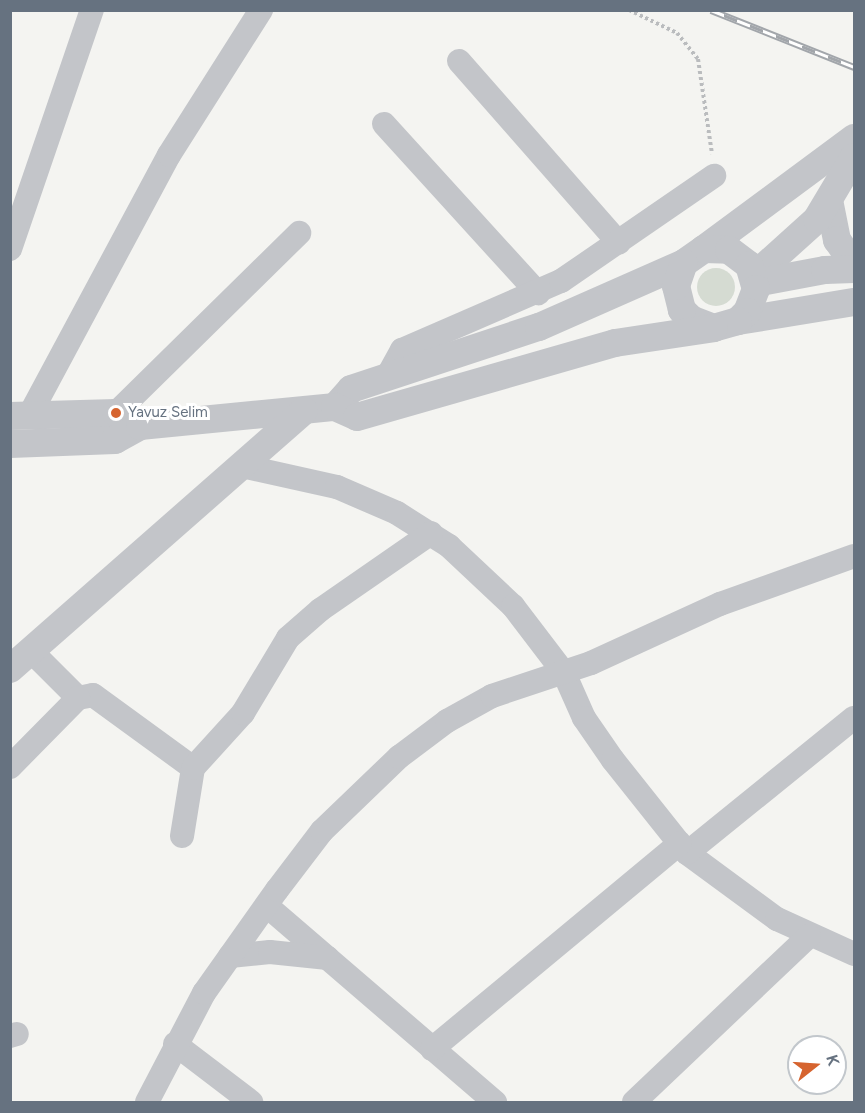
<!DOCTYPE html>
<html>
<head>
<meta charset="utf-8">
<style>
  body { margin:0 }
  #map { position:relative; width:865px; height:1113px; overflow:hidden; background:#f4f4f1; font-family:Figtree,sans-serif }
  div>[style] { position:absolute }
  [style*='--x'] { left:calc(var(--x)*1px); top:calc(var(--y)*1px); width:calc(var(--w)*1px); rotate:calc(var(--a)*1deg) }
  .green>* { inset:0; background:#d5dbd2 }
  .round { border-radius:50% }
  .path>* { height:4px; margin-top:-2px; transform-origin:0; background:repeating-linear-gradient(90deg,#babcbe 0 3px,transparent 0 6px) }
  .minor>* { height:24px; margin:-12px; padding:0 12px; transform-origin:12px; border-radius:12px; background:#c3c5c9 }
  .tertiary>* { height:28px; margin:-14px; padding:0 14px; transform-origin:14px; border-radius:14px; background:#c3c5c9 }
  .rail>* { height:7px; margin-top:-3.5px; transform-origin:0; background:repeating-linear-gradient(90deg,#fff 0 14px,#a2a6ab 0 28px); box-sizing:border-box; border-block:2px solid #a2a6ab }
  .dots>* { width:16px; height:16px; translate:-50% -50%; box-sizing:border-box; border:3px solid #fff; border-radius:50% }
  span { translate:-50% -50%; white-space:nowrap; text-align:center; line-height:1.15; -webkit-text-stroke:6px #fff; paint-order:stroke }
  .poi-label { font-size:15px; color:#667280 }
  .left { translate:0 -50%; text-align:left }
  .frame { position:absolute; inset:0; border:12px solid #667280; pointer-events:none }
  .north { position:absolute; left:787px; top:1035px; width:60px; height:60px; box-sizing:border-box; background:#fff; border:2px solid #c2c7cc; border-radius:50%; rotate:73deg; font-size:16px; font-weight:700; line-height:24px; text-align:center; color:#667280 }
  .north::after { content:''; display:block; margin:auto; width:21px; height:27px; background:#d6642f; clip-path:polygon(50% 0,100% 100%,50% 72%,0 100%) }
</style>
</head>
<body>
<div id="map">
  <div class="green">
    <i class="round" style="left:697px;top:268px;width:38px;height:38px"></i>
  </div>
  <div class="path">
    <i style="--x:629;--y:10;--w:53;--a:25.6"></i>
    <i style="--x:677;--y:33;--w:33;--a:51"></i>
    <i style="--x:698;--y:59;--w:96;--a:81.6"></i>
  </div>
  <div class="minor">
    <i style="--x:459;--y:61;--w:242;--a:48.7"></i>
    <i style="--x:384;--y:124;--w:229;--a:47.7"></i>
    <i style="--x:10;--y:249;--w:253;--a:-71.1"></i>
    <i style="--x:387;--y:377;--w:31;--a:-61"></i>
    <i style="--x:402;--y:350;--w:173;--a:-23.5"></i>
    <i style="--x:561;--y:281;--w:186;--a:-34.5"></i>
    <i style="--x:116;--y:413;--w:257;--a:-44.5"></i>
    <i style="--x:29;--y:416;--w:296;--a:-61.8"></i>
    <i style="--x:169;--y:155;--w:172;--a:-57.6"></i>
    <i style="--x:242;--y:466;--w:97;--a:12.5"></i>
    <i style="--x:337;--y:487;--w:65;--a:23.4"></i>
    <i style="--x:397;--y:513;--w:62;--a:32.4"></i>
    <i style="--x:449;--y:546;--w:88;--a:43.2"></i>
    <i style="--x:513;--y:606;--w:84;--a:52.7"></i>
    <i style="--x:564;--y:673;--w:49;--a:66"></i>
    <i style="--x:584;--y:718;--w:51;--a:55.4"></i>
    <i style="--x:613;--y:760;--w:119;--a:51.5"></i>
    <i style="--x:687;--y:853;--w:112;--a:36.3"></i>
    <i style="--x:777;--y:919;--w:85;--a:24.4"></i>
    <i style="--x:30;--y:650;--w:68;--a:45"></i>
    <i style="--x:78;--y:698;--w:15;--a:-11"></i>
    <i style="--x:93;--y:695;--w:124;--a:36.1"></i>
    <i style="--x:10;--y:767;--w:97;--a:-45.4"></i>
    <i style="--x:182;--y:836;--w:69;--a:-80.8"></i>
    <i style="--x:193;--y:768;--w:74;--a:-47.7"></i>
    <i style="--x:243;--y:713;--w:87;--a:-59"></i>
    <i style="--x:288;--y:638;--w:43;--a:-41.2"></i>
    <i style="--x:320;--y:610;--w:135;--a:-34.7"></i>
    <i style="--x:687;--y:853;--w:215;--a:-39"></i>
    <i style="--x:267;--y:906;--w:301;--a:40.7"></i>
    <i style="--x:230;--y:956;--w:40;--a:-5.7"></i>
    <i style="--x:270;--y:952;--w:58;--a:5.9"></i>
    <i style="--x:10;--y:1036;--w:7;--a:-16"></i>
    <i style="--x:175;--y:1044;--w:96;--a:37.3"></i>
    <i style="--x:432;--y:1049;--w:322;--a:-39.7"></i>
    <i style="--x:147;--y:1102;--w:123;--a:-62.4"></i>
    <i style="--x:204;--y:993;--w:126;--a:-54.7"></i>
    <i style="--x:277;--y:890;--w:74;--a:-52.7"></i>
    <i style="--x:322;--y:831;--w:107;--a:-43.9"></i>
    <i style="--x:399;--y:757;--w:60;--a:-36.9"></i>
    <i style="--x:447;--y:721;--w:51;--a:-29.1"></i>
    <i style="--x:492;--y:696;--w:104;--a:-18.4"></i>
    <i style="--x:591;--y:663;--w:142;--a:-24.6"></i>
    <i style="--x:720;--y:604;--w:142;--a:-19.7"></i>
    <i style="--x:634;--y:1102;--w:241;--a:-43.5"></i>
  </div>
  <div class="tertiary">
    <i style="--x:829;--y:200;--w:41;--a:78.7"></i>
    <i style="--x:837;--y:240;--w:29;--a:55"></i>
    <i style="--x:704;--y:249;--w:187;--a:-36.5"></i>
    <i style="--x:754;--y:276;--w:85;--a:-42.1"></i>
    <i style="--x:817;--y:219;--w:72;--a:-59.2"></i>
    <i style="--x:755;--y:283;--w:71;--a:-10.5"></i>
    <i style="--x:825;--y:270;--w:29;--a:-2"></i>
    <i style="--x:738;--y:321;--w:118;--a:-9.3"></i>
    <i style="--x:335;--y:407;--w:24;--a:-48"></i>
    <i style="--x:351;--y:389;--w:198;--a:-18.3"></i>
    <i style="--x:539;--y:327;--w:158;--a:-23.8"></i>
    <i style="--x:684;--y:263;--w:24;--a:-35"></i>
    <i style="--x:704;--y:249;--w:25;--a:2"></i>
    <i style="--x:729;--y:250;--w:25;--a:37"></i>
    <i style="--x:749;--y:265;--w:25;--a:74"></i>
    <i style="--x:756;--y:289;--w:25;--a:111"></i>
    <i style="--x:747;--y:312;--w:13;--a:135"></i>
    <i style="--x:738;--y:321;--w:25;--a:164"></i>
    <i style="--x:714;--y:328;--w:25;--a:-159"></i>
    <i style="--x:691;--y:319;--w:13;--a:-135"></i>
    <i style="--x:682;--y:310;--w:25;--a:-104"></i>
    <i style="--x:676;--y:286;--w:24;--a:-71"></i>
    <i style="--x:10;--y:416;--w:106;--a:-1.6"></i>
    <i style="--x:116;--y:413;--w:27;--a:28"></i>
    <i style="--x:10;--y:444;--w:105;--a:-2.2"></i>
    <i style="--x:115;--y:440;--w:29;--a:-29"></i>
    <i style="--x:140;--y:426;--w:196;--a:-5.6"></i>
    <i style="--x:335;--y:407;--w:24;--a:24"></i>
    <i style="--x:357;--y:417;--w:268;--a:-16"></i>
    <i style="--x:615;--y:343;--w:100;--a:-8.6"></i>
    <i style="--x:10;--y:669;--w:391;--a:-41.3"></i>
  </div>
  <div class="rail">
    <i style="--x:711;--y:10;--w:154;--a:21.7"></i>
  </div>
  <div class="dots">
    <i style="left:116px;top:413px;background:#d6642f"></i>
  </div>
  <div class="poi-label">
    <span class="left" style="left:128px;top:413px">Yavuz Selim</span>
  </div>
  <div class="frame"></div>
  <div class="north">K</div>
</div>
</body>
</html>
